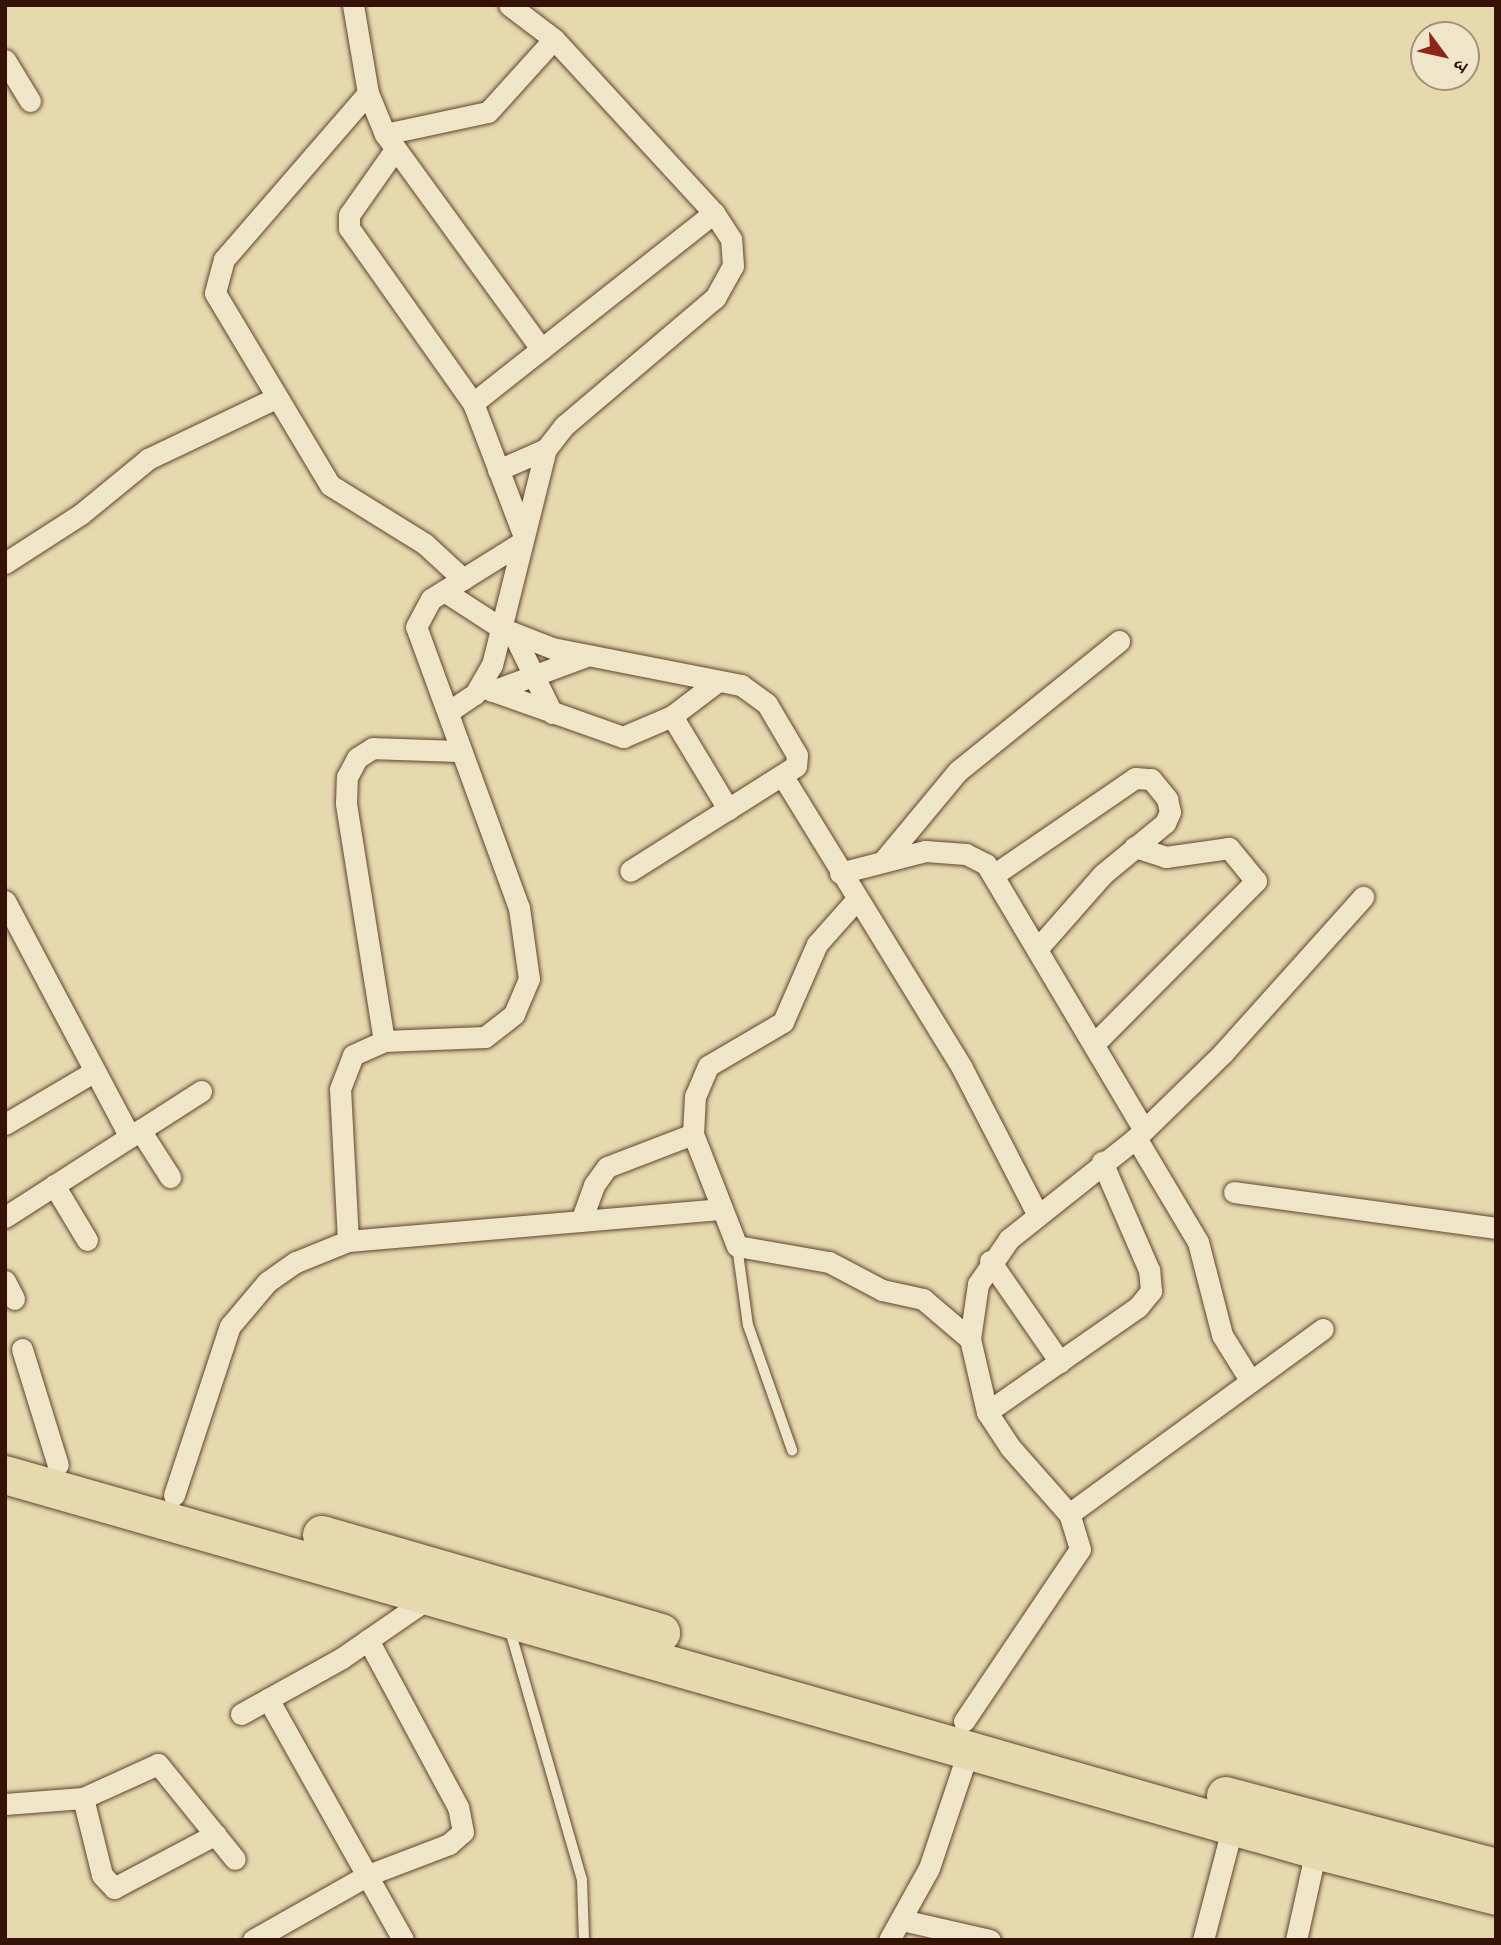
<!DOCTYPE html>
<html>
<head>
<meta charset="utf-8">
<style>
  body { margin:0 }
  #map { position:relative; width:1501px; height:1945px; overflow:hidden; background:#e7d9ae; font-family:"Gentium Book Plus","Noto Serif Devanagari",serif }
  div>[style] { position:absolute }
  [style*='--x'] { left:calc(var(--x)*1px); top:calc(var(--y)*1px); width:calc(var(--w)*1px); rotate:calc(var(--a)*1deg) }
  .roads { filter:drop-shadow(0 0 2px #614430) drop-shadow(0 0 2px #614430) }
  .lane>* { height:10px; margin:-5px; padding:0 5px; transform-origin:5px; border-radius:5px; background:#efe6ca }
  .street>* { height:21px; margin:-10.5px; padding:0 10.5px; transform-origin:10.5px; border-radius:10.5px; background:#efe6ca }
  .highway>* { height:38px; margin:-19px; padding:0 19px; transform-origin:19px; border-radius:19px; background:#e7d9ae }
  span { translate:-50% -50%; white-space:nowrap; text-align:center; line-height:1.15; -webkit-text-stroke:7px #efe6ca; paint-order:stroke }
  .frame { position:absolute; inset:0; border:7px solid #341206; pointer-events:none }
  .north { position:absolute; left:1410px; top:21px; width:70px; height:70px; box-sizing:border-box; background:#efe6ca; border:2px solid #a4917c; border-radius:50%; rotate:123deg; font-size:19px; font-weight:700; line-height:28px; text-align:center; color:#341206 }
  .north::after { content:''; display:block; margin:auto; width:24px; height:32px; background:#8f2418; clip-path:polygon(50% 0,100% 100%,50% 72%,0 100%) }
</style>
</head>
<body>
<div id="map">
  <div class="roads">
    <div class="lane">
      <i style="--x:737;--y:1246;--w:80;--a:82.1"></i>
      <i style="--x:748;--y:1325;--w:133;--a:70.6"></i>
      <i style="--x:509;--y:1627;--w:263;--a:73.9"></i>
      <i style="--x:582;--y:1880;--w:60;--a:88.1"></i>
    </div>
    <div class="street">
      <i style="--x:353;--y:5;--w:89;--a:80.3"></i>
      <i style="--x:368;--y:93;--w:44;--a:67.5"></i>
      <i style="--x:385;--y:134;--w:266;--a:54"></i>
      <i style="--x:5;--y:60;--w:48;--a:58.6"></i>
      <i style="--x:368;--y:93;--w:220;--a:130.9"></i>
      <i style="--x:224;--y:259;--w:35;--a:105"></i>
      <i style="--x:215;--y:293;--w:224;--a:59.1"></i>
      <i style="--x:330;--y:485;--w:112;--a:31.8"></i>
      <i style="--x:425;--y:544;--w:52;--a:42.6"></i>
      <i style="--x:385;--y:134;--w:105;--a:-12.1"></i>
      <i style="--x:488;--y:112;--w:98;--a:-47.9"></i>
      <i style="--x:394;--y:151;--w:78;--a:125.1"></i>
      <i style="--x:349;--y:215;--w:13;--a:90"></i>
      <i style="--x:349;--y:228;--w:214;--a:54.7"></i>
      <i style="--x:473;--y:403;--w:137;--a:69.1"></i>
      <i style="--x:473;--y:403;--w:307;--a:-38.3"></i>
      <i style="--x:498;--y:470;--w:52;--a:-23.6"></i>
      <i style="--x:5;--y:563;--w:90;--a:-32.8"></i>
      <i style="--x:81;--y:514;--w:87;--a:-39.4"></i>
      <i style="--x:148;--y:459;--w:142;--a:-25.5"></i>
      <i style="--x:444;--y:591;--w:68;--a:33"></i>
      <i style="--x:501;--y:628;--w:55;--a:21.4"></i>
      <i style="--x:552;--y:648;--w:193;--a:11.1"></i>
      <i style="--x:741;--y:685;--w:32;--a:36"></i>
      <i style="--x:767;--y:704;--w:59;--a:59.5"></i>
      <i style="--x:797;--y:755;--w:11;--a:95"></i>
      <i style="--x:796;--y:766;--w:196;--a:147.7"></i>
      <i style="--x:513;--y:633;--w:89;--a:64"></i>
      <i style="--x:482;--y:687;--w:150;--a:19.5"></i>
      <i style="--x:623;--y:737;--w:53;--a:-23.2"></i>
      <i style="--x:672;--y:716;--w:58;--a:-37.3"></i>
      <i style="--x:492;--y:691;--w:98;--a:-20.3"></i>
      <i style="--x:448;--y:712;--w:32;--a:-34"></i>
      <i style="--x:475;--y:694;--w:34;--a:-60"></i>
      <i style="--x:492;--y:665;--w:223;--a:-76"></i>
      <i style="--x:546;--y:449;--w:31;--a:-52"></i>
      <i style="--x:565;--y:425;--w:197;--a:-40.3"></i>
      <i style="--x:715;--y:298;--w:37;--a:-61"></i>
      <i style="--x:733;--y:266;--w:27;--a:-94"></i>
      <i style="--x:731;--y:239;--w:31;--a:-123"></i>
      <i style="--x:714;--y:213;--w:236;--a:-132.6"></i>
      <i style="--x:554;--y:39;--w:56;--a:-142.9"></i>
      <i style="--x:672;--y:716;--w:109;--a:58.9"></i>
      <i style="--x:782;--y:775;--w:344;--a:58.4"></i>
      <i style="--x:962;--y:1068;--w:165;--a:62.7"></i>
      <i style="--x:884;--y:860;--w:116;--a:-50.3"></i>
      <i style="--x:958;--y:771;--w:207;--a:-38.9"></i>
      <i style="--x:840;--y:873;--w:88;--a:-14.5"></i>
      <i style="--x:925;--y:851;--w:41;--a:4.2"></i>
      <i style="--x:966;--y:854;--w:22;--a:27"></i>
      <i style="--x:986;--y:864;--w:309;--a:59.3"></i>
      <i style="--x:995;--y:874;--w:170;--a:-34.4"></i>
      <i style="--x:1135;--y:778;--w:16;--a:4"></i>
      <i style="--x:1151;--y:779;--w:26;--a:51"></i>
      <i style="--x:1167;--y:799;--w:13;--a:77"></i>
      <i style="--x:1170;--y:812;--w:12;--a:114"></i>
      <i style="--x:1165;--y:823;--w:80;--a:140.6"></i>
      <i style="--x:1103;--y:874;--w:98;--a:131.3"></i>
      <i style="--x:857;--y:899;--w:60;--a:131.6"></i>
      <i style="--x:817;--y:944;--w:85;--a:113.6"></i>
      <i style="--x:783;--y:1022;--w:87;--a:149.6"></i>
      <i style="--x:708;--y:1066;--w:33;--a:113"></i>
      <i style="--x:695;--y:1096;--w:38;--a:93"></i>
      <i style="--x:693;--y:1134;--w:120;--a:68.6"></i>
      <i style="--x:737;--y:1246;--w:93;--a:9.9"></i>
      <i style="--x:829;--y:1262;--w:60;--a:27.8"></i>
      <i style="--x:882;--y:1290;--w:42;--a:12.4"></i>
      <i style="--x:923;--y:1299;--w:62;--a:40.4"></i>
      <i style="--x:5;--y:901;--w:267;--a:62.1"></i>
      <i style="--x:384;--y:1041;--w:241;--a:-99.1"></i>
      <i style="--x:346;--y:803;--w:26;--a:-88"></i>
      <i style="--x:347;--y:777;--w:21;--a:-62"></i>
      <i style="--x:357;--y:758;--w:19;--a:-32"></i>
      <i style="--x:373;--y:748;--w:88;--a:2"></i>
      <i style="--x:1094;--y:1044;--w:230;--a:-45.2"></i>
      <i style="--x:1256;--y:881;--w:43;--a:-129.3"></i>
      <i style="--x:1229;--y:848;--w:64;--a:171.9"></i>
      <i style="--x:1166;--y:857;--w:33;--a:-162"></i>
      <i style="--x:5;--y:1124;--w:104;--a:-30.5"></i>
      <i style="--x:140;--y:1130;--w:56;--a:57.4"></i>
      <i style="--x:1136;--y:1138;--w:121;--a:59.2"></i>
      <i style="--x:1198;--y:1242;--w:96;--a:75.5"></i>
      <i style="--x:1222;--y:1335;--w:53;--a:58.1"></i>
      <i style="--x:54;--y:1185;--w:64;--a:59"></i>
      <i style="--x:1234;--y:1192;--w:264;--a:7.8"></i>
      <i style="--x:5;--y:1217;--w:233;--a:-32.7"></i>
      <i style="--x:581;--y:1221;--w:38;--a:-70"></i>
      <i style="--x:594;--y:1185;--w:22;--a:-54"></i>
      <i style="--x:607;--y:1167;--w:92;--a:-21"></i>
      <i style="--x:348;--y:1241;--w:152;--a:-93"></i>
      <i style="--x:340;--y:1089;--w:36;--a:-69"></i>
      <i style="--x:353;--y:1055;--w:34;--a:-24"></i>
      <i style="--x:384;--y:1041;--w:101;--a:-2.3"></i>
      <i style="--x:485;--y:1037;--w:37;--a:-38"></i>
      <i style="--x:514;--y:1014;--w:38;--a:-67"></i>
      <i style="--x:529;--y:979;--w:72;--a:-98"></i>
      <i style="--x:519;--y:908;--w:299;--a:-110.1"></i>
      <i style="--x:416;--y:627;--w:32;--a:-62"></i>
      <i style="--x:431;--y:599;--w:104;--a:-32"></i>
      <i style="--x:990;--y:1261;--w:123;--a:55.3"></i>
      <i style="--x:5;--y:1281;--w:20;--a:63"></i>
      <i style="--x:22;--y:1349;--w:121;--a:72.8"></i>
      <i style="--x:987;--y:1412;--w:184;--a:-34.8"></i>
      <i style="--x:1138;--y:1307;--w:21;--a:-51"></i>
      <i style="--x:1151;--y:1291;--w:21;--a:-95"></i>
      <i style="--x:1149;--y:1270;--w:118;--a:-113.5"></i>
      <i style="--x:174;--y:1495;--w:178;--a:-71.7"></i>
      <i style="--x:230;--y:1326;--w:57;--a:-49.9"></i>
      <i style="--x:267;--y:1282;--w:35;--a:-35"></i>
      <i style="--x:296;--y:1262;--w:56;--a:-22"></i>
      <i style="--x:348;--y:1241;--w:373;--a:-4.9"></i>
      <i style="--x:1069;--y:1514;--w:314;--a:-36.1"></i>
      <i style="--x:268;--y:1699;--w:276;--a:60.7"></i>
      <i style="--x:241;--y:1714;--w:115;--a:-29"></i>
      <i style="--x:342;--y:1658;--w:111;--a:-34.7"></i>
      <i style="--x:964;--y:1721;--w:207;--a:-56"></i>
      <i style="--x:1080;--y:1549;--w:37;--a:-107"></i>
      <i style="--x:1069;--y:1514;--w:89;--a:-131.4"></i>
      <i style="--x:1010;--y:1447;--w:42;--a:-123.3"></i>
      <i style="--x:987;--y:1412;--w:75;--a:-103.1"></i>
      <i style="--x:970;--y:1339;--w:56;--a:-81.7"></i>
      <i style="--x:978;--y:1284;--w:55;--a:-55.4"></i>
      <i style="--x:1009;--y:1239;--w:162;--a:-38.5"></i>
      <i style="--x:1136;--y:1138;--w:122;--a:-44.3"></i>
      <i style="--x:1223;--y:1053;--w:210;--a:-48.1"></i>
      <i style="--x:83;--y:1798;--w:79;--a:76.1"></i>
      <i style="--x:102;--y:1875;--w:18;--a:47"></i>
      <i style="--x:114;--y:1888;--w:115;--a:-27.9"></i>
      <i style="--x:5;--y:1804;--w:78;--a:-4.4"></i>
      <i style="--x:83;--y:1798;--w:82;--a:-24.4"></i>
      <i style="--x:158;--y:1764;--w:122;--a:51"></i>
      <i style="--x:902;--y:1920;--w:90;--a:12.8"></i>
      <i style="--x:253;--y:1940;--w:132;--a:-29.5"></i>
      <i style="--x:368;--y:1875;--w:87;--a:-20.9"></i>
      <i style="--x:449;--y:1844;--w:18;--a:-41"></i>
      <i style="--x:463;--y:1832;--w:25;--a:-101"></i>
      <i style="--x:458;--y:1807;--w:190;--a:-118.3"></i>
      <i style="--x:889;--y:1940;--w:82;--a:-60.9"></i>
      <i style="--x:929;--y:1868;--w:126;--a:-71.4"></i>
      <i style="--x:1203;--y:1940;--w:119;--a:-75.4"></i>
      <i style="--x:1296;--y:1940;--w:92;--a:-77.5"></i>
    </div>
    <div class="highway">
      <i style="--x:5;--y:1475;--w:1364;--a:15.96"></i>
      <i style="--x:1316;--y:1850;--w:186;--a:14.3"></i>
      <i style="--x:322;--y:1535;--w:353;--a:16.1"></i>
      <i style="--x:1226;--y:1796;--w:279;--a:14.9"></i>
    </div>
  </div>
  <div class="frame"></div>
  <div class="north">उ</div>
</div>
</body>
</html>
